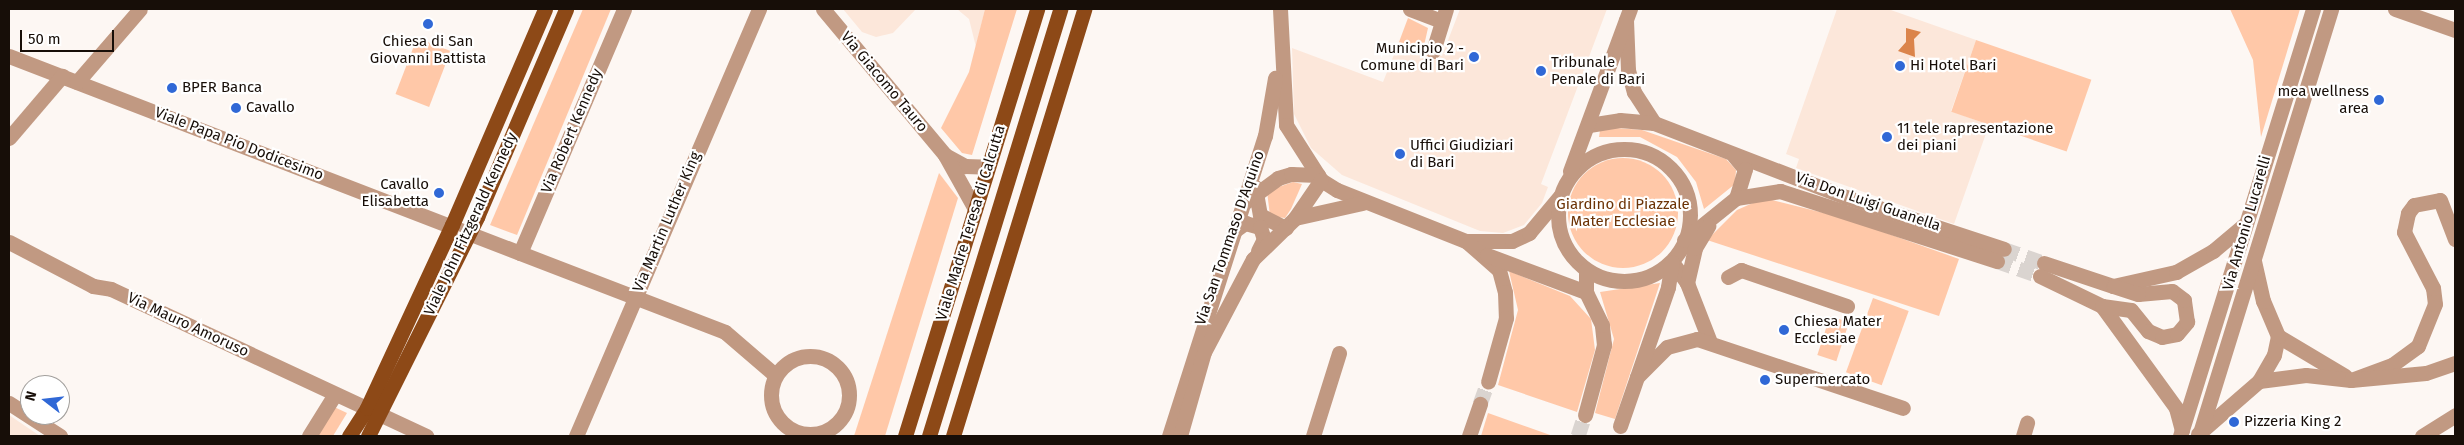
<!DOCTYPE html>
<html>
<head>
<meta charset="utf-8">
<style>
  body { margin:0 }
  #map { position:relative; width:2464px; height:445px; overflow:hidden; background:#fdf7f3; font-family:"Fira Sans",sans-serif }
  div>[style] { position:absolute }
  [style*='--x'] { left:calc(var(--x)*1px); top:calc(var(--y)*1px); width:calc(var(--w)*1px); rotate:calc(var(--a)*1deg) }
  .built>* { inset:0; background:#fce7da }
  .green>* { inset:0; background:#ffc8a8; transform-origin:0 0 }
  .round { border-radius:50% }
  .water>* { inset:0; background:#db844b }
  .minor-tunnel>* { height:15px; margin-top:-7.5px; transform-origin:0; background:repeating-linear-gradient(90deg,#dad4d0 0 15px,transparent 0 23px) }
  .minor>* { height:15px; margin:-7.5px; padding:0 7.5px; transform-origin:7.5px; border-radius:7.5px; background:#c19982 }
  .minor>.ring { margin:-7.5px; padding:0; box-sizing:content-box; background:none; border:15px solid #c19982; border-radius:50% }
  .major>* { height:15px; margin:-7.5px; padding:0 7.5px; transform-origin:7.5px; border-radius:7.5px; background:#8d4917 }
  .dots>* { width:14px; height:14px; translate:-50% -50%; box-sizing:border-box; border:2px solid #fff; border-radius:50% }
  span { translate:-50% -50%; white-space:nowrap; text-align:center; line-height:1.15; -webkit-text-stroke:4.5px #fff; paint-order:stroke }
  .poi-label { font-size:15px; color:#170e08 }
  .right { translate:-100% -50%; text-align:right }
  .left { translate:0 -50%; text-align:left }
  .street-label { font-size:15px; color:#170e08 }
  .park-label { font-size:15px; color:#6c3306 }
  .frame { position:absolute; inset:0; border:10px solid #170e08; pointer-events:none }
  .north { position:absolute; left:20px; top:375px; width:50px; height:50px; box-sizing:border-box; background:#fff; border:1px solid #a29f9c; border-radius:50%; rotate:286deg; font-size:14px; font-weight:700; line-height:20px; text-align:center; color:#170e08 }
  .north::after { content:''; display:block; margin:auto; width:18px; height:22px; background:#3068d6; clip-path:polygon(50% 0,100% 100%,50% 72%,0 100%) }
  .scale { position:absolute; left:20px; top:30px; width:94px; height:22px; box-sizing:border-box; border:2px solid #170e08; border-top:0; padding-left:6px; font-size:15px; line-height:18px; white-space:nowrap; color:#170e08; -webkit-text-stroke:4px #fff; paint-order:stroke }
</style>
</head>
<body>
<div id="map">
  <div class="built">
    <i style="clip-path:polygon(843px 9px,916px 9px,893px 33px,876px 37px,862px 32px)"></i>
    <i style="clip-path:polygon(957px 9px,985px 9px,976px 47px,969px 19px)"></i>
    <i style="clip-path:polygon(1460px 9px,1607px 9px,1541px 184px,1548px 187px,1542px 203px,1524px 225px,1503px 233px,1480px 231px,1342px 175px,1311px 148px,1294px 114px,1292px 48px,1383px 82px,1399px 42px,1442px 56px)"></i>
    <i style="clip-path:polygon(1837px 9px,1888px 9px,1976px 40px,1951px 111px,1989px 125px,1954px 224px,1796px 168px,1799px 159px,1786px 154px)"></i>
    <i style="clip-path:polygon(9px 415px,40px 436px,9px 436px)"></i>
  </div>
  <div class="green">
    <i style="clip-path:polygon(583px 9px,611px 9px,517px 235px,490px 225px)"></i>
    <i style="clip-path:polygon(985px 9px,1017px 9px,972px 155px,962px 153px,941px 128px,969px 72px)"></i>
    <i style="clip-path:polygon(2230px 9px,2300px 9px,2261px 137px,2253px 60px)"></i>
    <i style="clip-path:polygon(1408px 18px,1428px 28px,1423px 50px,1399px 42px)"></i>
    <i style="left:417px;top:38px;width:36px;height:60px;rotate:21deg"></i>
    <i style="left:1976px;top:40px;width:122px;height:76px;rotate:19deg"></i>
    <i style="clip-path:polygon(1616px 128px,1642px 130px,1726px 159px,1736px 170px,1735px 184px,1704px 209px,1696px 182px,1677px 157px,1640px 137px,1599px 137px,1600px 130px)"></i>
    <i class="round" style="left:1568px;top:158px;width:110px;height:110px"></i>
    <i style="clip-path:polygon(939px 173px,958px 198px,885px 436px,854px 436px)"></i>
    <i style="clip-path:polygon(1293px 182px,1302px 184px,1291px 209px,1285px 218px,1270px 216px,1267px 191px)"></i>
    <i style="clip-path:polygon(1764px 198px,1844px 218px,1959px 259px,1939px 316px,1707px 240px,1737px 210px)"></i>
    <i style="clip-path:polygon(1509px 271px,1570px 296px,1591px 319px,1595px 350px,1577px 412px,1498px 385px,1518px 310px)"></i>
    <i style="clip-path:polygon(1660px 283px,1615px 419px,1595px 413px,1614px 339px,1600px 292px)"></i>
    <i style="left:1873px;top:298px;width:38px;height:79px;rotate:20deg"></i>
    <i style="left:1830px;top:316px;width:20px;height:41px;rotate:18deg"></i>
    <i style="clip-path:polygon(330px 405px,347px 413px,333px 436px,311px 436px)"></i>
    <i style="clip-path:polygon(1488px 413px,1553px 436px,1481px 436px)"></i>
  </div>
  <div class="water">
    <i style="clip-path:polygon(1906px 28px,1921px 32px,1914px 39px,1915px 57px,1898px 51px,1906px 42px)"></i>
  </div>
  <div class="minor-tunnel">
    <i style="--x:2004;--y:249;--w:42;--a:19.3"></i>
    <i style="--x:1997;--y:261;--w:46;--a:19.2"></i>
    <i style="--x:1480;--y:404;--w:23;--a:-70"></i>
    <i style="--x:1578;--y:436;--w:22;--a:-72"></i>
  </div>
  <div class="minor">
    <i style="--x:823;--y:9;--w:190;--a:50.1"></i>
    <i style="--x:945;--y:155;--w:23;--a:29"></i>
    <i style="--x:965;--y:166;--w:23;--a:2"></i>
    <i style="--x:1280;--y:9;--w:116;--a:87"></i>
    <i style="--x:1286;--y:125;--w:65;--a:57.5"></i>
    <i style="--x:1321;--y:180;--w:19;--a:32"></i>
    <i style="--x:1337;--y:190;--w:139;--a:21.6"></i>
    <i style="--x:1466;--y:241;--w:46;--a:0"></i>
    <i style="--x:1512;--y:241;--w:19;--a:-25"></i>
    <i style="--x:1529;--y:233;--w:48;--a:-50"></i>
    <i style="--x:1410;--y:9;--w:33;--a:21"></i>
    <i style="--x:2395;--y:9;--w:64;--a:19.3"></i>
    <i style="--x:1626;--y:20;--w:50;--a:87.7"></i>
    <i style="--x:1628;--y:70;--w:23;--a:75"></i>
    <i style="--x:1634;--y:92;--w:37;--a:57"></i>
    <i style="--x:1654;--y:123;--w:206;--a:21.1"></i>
    <i style="--x:1846;--y:197;--w:166;--a:18.2"></i>
    <i style="--x:1433;--y:51;--w:44;--a:-72.8"></i>
    <i style="--x:9;--y:56;--w:767;--a:21.08"></i>
    <i style="--x:725;--y:332;--w:66;--a:40.7"></i>
    <i style="--x:77;--y:82;--w:96;--a:-49.2"></i>
    <i style="--x:1589;--y:125;--w:31;--a:-9"></i>
    <i style="--x:1620;--y:120;--w:34;--a:5"></i>
    <i style="--x:9;--y:138;--w:82;--a:-49.5"></i>
    <i class="ring" style="left:1558px;top:149px;width:117px;height:117px"></i>
    <i style="--x:945;--y:155;--w:62;--a:60.9"></i>
    <i style="--x:1734;--y:156;--w:17;--a:50"></i>
    <i style="--x:1745;--y:169;--w:30;--a:107"></i>
    <i style="--x:1570;--y:171;--w:173;--a:-69.7"></i>
    <i style="--x:1255;--y:187;--w:28;--a:80"></i>
    <i style="--x:1260;--y:215;--w:29;--a:27"></i>
    <i style="--x:1244;--y:203;--w:42;--a:-36.3"></i>
    <i style="--x:1278;--y:178;--w:14;--a:-17"></i>
    <i style="--x:1291;--y:174;--w:27;--a:2"></i>
    <i style="--x:1295;--y:218;--w:46;--a:-55.6"></i>
    <i style="--x:1234;--y:231;--w:14;--a:-36"></i>
    <i style="--x:1245;--y:223;--w:16;--a:15"></i>
    <i style="--x:1260;--y:227;--w:13;--a:72"></i>
    <i style="--x:1264;--y:239;--w:13;--a:117"></i>
    <i style="--x:1684;--y:240;--w:67;--a:-38.9"></i>
    <i style="--x:1736;--y:198;--w:45;--a:-9"></i>
    <i style="--x:1780;--y:191;--w:228;--a:17.9"></i>
    <i style="--x:1466;--y:241;--w:44;--a:41.3"></i>
    <i style="--x:1499;--y:270;--w:23;--a:75"></i>
    <i style="--x:1505;--y:292;--w:26;--a:88"></i>
    <i style="--x:1506;--y:318;--w:66;--a:105.7"></i>
    <i style="--x:9;--y:242;--w:95;--a:27.6"></i>
    <i style="--x:93;--y:286;--w:18;--a:9"></i>
    <i style="--x:111;--y:289;--w:348;--a:25"></i>
    <i style="--x:520;--y:253;--w:265;--a:-66.9"></i>
    <i style="--x:1487;--y:255;--w:106;--a:20.5"></i>
    <i style="--x:1672;--y:262;--w:26;--a:54"></i>
    <i style="--x:1687;--y:283;--w:63;--a:68.7"></i>
    <i style="--x:2044;--y:263;--w:73;--a:18.4"></i>
    <i style="--x:2113;--y:286;--w:65;--a:-12.5"></i>
    <i style="--x:2176;--y:272;--w:43;--a:-29.6"></i>
    <i style="--x:2213;--y:251;--w:40;--a:-40"></i>
    <i style="--x:2040;--y:276;--w:69;--a:25.8"></i>
    <i style="--x:2102;--y:306;--w:126;--a:54"></i>
    <i style="--x:2176;--y:408;--w:23;--a:75"></i>
    <i style="--x:1728;--y:277;--w:15;--a:-28"></i>
    <i style="--x:1741;--y:270;--w:112;--a:18.8"></i>
    <i style="--x:1687;--y:283;--w:36;--a:-77"></i>
    <i style="--x:1695;--y:248;--w:26;--a:-59"></i>
    <i style="--x:2102;--y:306;--w:29;--a:8"></i>
    <i style="--x:2131;--y:310;--w:27;--a:51"></i>
    <i style="--x:2148;--y:331;--w:15;--a:23"></i>
    <i style="--x:2162;--y:337;--w:15;--a:-11"></i>
    <i style="--x:2177;--y:334;--w:16;--a:-50"></i>
    <i style="--x:2187;--y:322;--w:22;--a:-98"></i>
    <i style="--x:2184;--y:300;--w:15;--a:-143"></i>
    <i style="--x:2172;--y:291;--w:34;--a:175"></i>
    <i style="--x:2138;--y:294;--w:25;--a:-162"></i>
    <i style="--x:2278;--y:336;--w:78;--a:30.8"></i>
    <i class="ring" style="left:771px;top:356px;width:63px;height:63px"></i>
    <i style="--x:1637;--y:377;--w:42;--a:-45"></i>
    <i style="--x:1667;--y:347;--w:31;--a:-15"></i>
    <i style="--x:1697;--y:339;--w:217;--a:18.5"></i>
    <i style="--x:2351;--y:380;--w:44;--a:-20.1"></i>
    <i style="--x:2392;--y:365;--w:32;--a:-36"></i>
    <i style="--x:2418;--y:346;--w:45;--a:-68"></i>
    <i style="--x:2435;--y:304;--w:16;--a:-97"></i>
    <i style="--x:2433;--y:288;--w:63;--a:-117.4"></i>
    <i style="--x:2404;--y:232;--w:19;--a:-78"></i>
    <i style="--x:2408;--y:213;--w:10;--a:-53"></i>
    <i style="--x:2414;--y:205;--w:26;--a:-11"></i>
    <i style="--x:2440;--y:200;--w:42;--a:69"></i>
    <i style="--x:2259;--y:381;--w:47;--a:-7.3"></i>
    <i style="--x:2306;--y:375;--w:45;--a:6.3"></i>
    <i style="--x:2351;--y:380;--w:75;--a:-5.3"></i>
    <i style="--x:2426;--y:373;--w:31;--a:-19"></i>
    <i style="--x:9;--y:403;--w:61;--a:32.9"></i>
    <i style="--x:1585;--y:415;--w:73;--a:-74.8"></i>
    <i style="--x:1604;--y:345;--w:20;--a:-96"></i>
    <i style="--x:1602;--y:325;--w:37;--a:-116"></i>
    <i style="--x:1586;--y:292;--w:22;--a:-90"></i>
    <i style="--x:1620;--y:426;--w:147;--a:-70.9"></i>
    <i style="--x:1668;--y:287;--w:25;--a:-81"></i>
    <i style="--x:2198;--y:434;--w:81;--a:-41"></i>
    <i style="--x:2259;--y:381;--w:30;--a:-60"></i>
    <i style="--x:2274;--y:355;--w:19;--a:-78"></i>
    <i style="--x:2278;--y:336;--w:38;--a:-113"></i>
    <i style="--x:2263;--y:301;--w:41;--a:-102.7"></i>
    <i style="--x:309;--y:436;--w:49;--a:-58.2"></i>
    <i style="--x:576;--y:436;--w:465;--a:-66.8"></i>
    <i style="--x:1169;--y:436;--w:315;--a:-72.3"></i>
    <i style="--x:1265;--y:136;--w:59;--a:-80.2"></i>
    <i style="--x:1180;--y:436;--w:87;--a:-74.1"></i>
    <i style="--x:1204;--y:352;--w:105;--a:-62.2"></i>
    <i style="--x:1253;--y:259;--w:59;--a:-44.3"></i>
    <i style="--x:1295;--y:218;--w:69;--a:-12.6"></i>
    <i style="--x:1313;--y:436;--w:87;--a:-72.6"></i>
    <i style="--x:1469;--y:436;--w:34;--a:-71"></i>
    <i style="--x:2023;--y:436;--w:14;--a:-73"></i>
    <i style="--x:2180;--y:436;--w:447;--a:-72.7"></i>
    <i style="--x:2199;--y:436;--w:447;--a:-72.8"></i>
    <i style="--x:2422;--y:436;--w:39;--a:-32"></i>
  </div>
  <div class="major">
    <i style="--x:349;--y:436;--w:33;--a:-57"></i>
    <i style="--x:367;--y:408;--w:202;--a:-65.1"></i>
    <i style="--x:452;--y:225;--w:235;--a:-66.7"></i>
    <i style="--x:368;--y:436;--w:245;--a:-63.5"></i>
    <i style="--x:477;--y:217;--w:226;--a:-66.8"></i>
    <i style="--x:905;--y:436;--w:447;--a:-72.8"></i>
    <i style="--x:929;--y:436;--w:447;--a:-72.9"></i>
    <i style="--x:953;--y:436;--w:447;--a:-72.9"></i>
  </div>
  <div class="dots">
    <i style="left:428px;top:24px;background:#3068d6"></i>
    <i style="left:1474px;top:57px;background:#3068d6"></i>
    <i style="left:1900px;top:66px;background:#3068d6"></i>
    <i style="left:1541px;top:71px;background:#3068d6"></i>
    <i style="left:172px;top:88px;background:#3068d6"></i>
    <i style="left:2379px;top:100px;background:#3068d6"></i>
    <i style="left:236px;top:108px;background:#3068d6"></i>
    <i style="left:1887px;top:137px;background:#3068d6"></i>
    <i style="left:1400px;top:154px;background:#3068d6"></i>
    <i style="left:439px;top:193px;background:#3068d6"></i>
    <i style="left:1784px;top:330px;background:#3068d6"></i>
    <i style="left:1765px;top:380px;background:#3068d6"></i>
    <i style="left:2234px;top:422px;background:#3068d6"></i>
  </div>
  <div class="poi-label">
    <span style="left:428px;top:50px">Chiesa di San<br>Giovanni Battista</span>
    <span class="right" style="left:1464px;top:57px">Municipio 2 -<br>Comune di Bari</span>
    <span class="left" style="left:1551px;top:71px">Tribunale<br>Penale di Bari</span>
    <span class="left" style="left:1910px;top:66px">Hi Hotel Bari</span>
    <span class="left" style="left:182px;top:88px">BPER Banca</span>
    <span class="right" style="left:2369px;top:100px">mea wellness<br>area</span>
    <span class="left" style="left:246px;top:108px">Cavallo</span>
    <span class="left" style="left:1897px;top:137px">11 tele rapresentazione<br>dei piani</span>
    <span class="left" style="left:1410px;top:154px">Uffici Giudiziari<br>di Bari</span>
    <span class="right" style="left:429px;top:193px">Cavallo<br>Elisabetta</span>
    <span class="left" style="left:1794px;top:330px">Chiesa Mater<br>Ecclesiae</span>
    <span class="left" style="left:1775px;top:380px">Supermercato</span>
    <span class="left" style="left:2244px;top:422px">Pizzeria King 2</span>
  </div>
  <div class="street-label">
    <span style="left:884px;top:82px;rotate:50deg">Via Giacomo Tauro</span>
    <span style="left:572px;top:131px;rotate:-67deg">Via Robert Kennedy</span>
    <span style="left:239px;top:144px;rotate:21deg">Viale Papa Pio Dodicesimo</span>
    <span style="left:1868px;top:202px;rotate:19deg">Via Don Luigi Guanella</span>
    <span style="left:667px;top:222px;rotate:-67deg">Via Martin Luther King</span>
    <span style="left:971px;top:223px;rotate:-73deg">Viale Madre Teresa di Calcutta</span>
    <span style="left:2247px;top:223px;rotate:-74deg">Via Antonio Lucarelli</span>
    <span style="left:471px;top:224px;rotate:-65deg">Viale John Fitzgerald Kennedy</span>
    <span style="left:1230px;top:238px;rotate:-71deg">Via San Tommaso D'Aquino</span>
    <span style="left:188px;top:325px;rotate:25deg">Via Mauro Amoruso</span>
  </div>
  <div class="park-label">
    <span style="left:1623px;top:213px">Giardino di Piazzale<br>Mater Ecclesiae</span>
  </div>
  <div class="frame"></div>
  <div class="north">N</div>
  <div class="scale">50 m</div>
</div>
</body>
</html>
